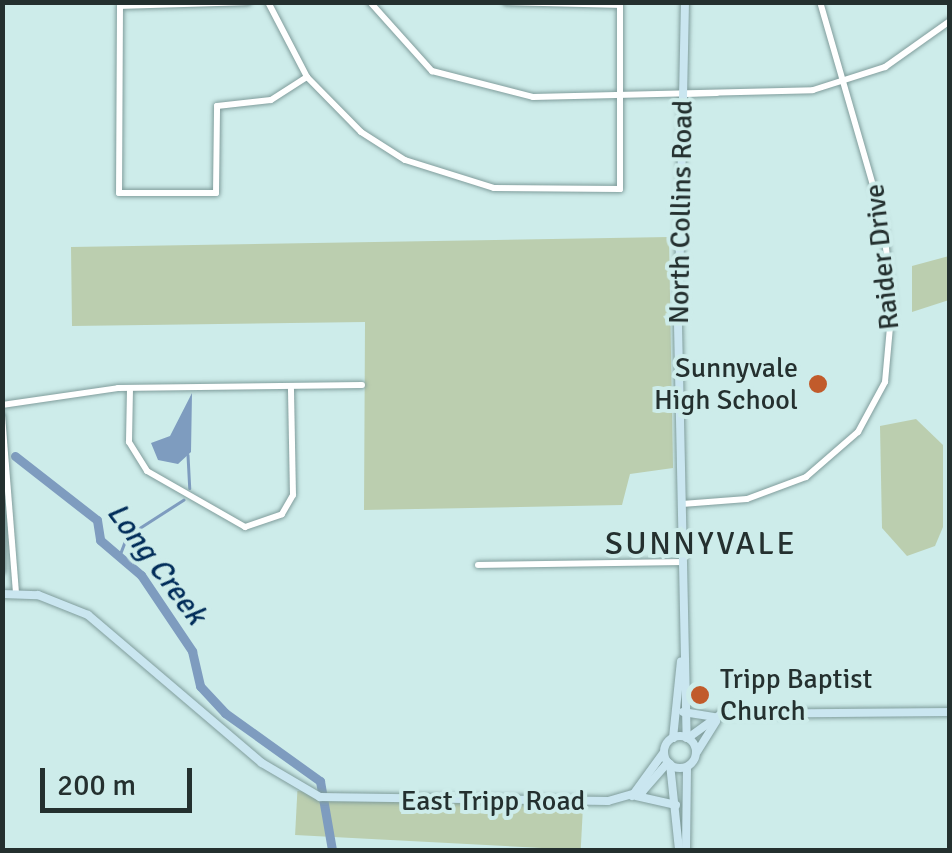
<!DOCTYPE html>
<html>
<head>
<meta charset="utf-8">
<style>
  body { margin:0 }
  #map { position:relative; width:952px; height:853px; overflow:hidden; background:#cdecea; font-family:Signika,sans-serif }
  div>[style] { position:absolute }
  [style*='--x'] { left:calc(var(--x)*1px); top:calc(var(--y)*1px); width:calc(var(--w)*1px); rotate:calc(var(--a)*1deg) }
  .green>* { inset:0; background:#bbceaf; transform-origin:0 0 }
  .water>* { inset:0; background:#7e9cbf }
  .stream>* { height:2.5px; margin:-1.25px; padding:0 1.25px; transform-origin:1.25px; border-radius:1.25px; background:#7e9cbf }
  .river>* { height:9px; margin:-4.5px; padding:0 4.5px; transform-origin:4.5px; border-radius:4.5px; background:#7e9cbf }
  .roads { filter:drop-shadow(0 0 2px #809d9c) drop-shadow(0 0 2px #809d9c) }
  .street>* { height:6px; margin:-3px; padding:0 3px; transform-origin:3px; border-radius:3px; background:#fff }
  .secondary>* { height:8px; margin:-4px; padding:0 4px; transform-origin:4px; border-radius:4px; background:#cae6f0 }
  .secondary>.ring { margin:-4px; padding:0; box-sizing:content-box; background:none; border:8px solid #cae6f0; border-radius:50% }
  .dots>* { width:28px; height:28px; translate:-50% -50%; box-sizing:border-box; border:5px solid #cdecea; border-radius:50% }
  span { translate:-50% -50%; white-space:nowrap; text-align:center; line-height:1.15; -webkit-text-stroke:8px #cdecea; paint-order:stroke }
  .street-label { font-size:28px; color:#24302f }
  .poi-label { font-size:28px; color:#24302f }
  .right { translate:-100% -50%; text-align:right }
  .left { translate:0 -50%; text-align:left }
  .water-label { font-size:30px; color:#002c59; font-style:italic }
  .quarter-label { font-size:32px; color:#24302f; letter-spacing:2.5px }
  .frame { position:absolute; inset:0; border:5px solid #24302f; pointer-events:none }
  .scale { position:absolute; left:40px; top:768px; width:152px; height:45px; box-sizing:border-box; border:5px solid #24302f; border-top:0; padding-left:12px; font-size:30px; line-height:35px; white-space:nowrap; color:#24302f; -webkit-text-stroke:8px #cdecea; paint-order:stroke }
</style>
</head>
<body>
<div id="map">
  <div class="green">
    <i style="clip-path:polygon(669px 237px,673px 468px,630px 474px,622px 505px,364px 510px,365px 322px,72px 326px,71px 247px)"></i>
    <i style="clip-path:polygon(949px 256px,949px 300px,912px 312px,912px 266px)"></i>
    <i style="clip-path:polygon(916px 419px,943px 445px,943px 527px,935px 546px,907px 556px,882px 528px,880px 426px)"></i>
    <i style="left:583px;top:806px;width:44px;height:286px;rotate:93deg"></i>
  </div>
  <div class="water">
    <i style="clip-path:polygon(192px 393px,191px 452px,178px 464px,158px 460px,151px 443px,170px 436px)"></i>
  </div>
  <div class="stream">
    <i style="--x:188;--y:455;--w:33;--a:87"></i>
    <i style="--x:120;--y:554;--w:19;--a:-69"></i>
    <i style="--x:127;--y:536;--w:67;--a:-32.7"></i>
  </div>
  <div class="river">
    <i style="--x:15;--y:456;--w:104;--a:38"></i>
    <i style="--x:97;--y:520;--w:20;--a:81"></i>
    <i style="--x:100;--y:540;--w:54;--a:40.5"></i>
    <i style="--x:141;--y:575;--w:92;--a:56.1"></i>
    <i style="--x:192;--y:651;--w:36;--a:77"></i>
    <i style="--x:200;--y:686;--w:37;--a:47"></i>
    <i style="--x:225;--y:713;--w:117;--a:35.6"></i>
    <i style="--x:320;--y:781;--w:70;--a:80.1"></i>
  </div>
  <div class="roads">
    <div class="street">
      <i style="--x:248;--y:2;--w:128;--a:178.2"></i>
      <i style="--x:120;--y:6;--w:187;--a:90.3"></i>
      <i style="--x:119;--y:193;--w:97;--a:0"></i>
      <i style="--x:216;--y:193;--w:87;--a:-89.3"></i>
      <i style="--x:217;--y:106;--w:54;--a:-6.3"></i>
      <i style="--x:271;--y:100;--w:43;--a:-32.6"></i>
      <i style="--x:268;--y:2;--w:85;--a:62.5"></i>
      <i style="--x:307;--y:77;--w:77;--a:45.5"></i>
      <i style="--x:361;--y:132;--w:52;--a:32.5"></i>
      <i style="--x:405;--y:160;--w:93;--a:17.5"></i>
      <i style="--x:494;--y:188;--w:126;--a:0.5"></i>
      <i style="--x:620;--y:189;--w:184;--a:-90"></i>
      <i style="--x:620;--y:5;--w:114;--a:-178.5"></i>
      <i style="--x:370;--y:2;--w:93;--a:48.1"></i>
      <i style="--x:432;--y:71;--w:104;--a:14.4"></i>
      <i style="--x:533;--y:97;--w:280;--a:-1.4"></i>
      <i style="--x:813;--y:90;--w:76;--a:-17.7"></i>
      <i style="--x:885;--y:67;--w:80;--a:-35.3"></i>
      <i style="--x:685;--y:94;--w:32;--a:-2"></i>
      <i style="--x:130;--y:389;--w:53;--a:91.1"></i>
      <i style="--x:129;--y:442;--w:34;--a:58"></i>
      <i style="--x:147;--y:471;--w:113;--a:29.7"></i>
      <i style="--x:245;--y:527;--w:39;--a:-19"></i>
      <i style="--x:282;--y:514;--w:22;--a:-60"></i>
      <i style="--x:293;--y:495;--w:106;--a:-91.1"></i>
      <i style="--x:2;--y:405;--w:117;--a:-8.3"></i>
      <i style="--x:118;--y:388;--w:244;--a:-0.7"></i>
      <i style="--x:2;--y:415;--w:180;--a:85.5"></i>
      <i style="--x:2;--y:461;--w:110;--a:90"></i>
      <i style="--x:682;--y:504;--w:65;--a:-4.4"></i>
      <i style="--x:747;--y:499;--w:63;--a:-20.4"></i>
      <i style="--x:806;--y:477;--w:69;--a:-40.9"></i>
      <i style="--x:858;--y:432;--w:57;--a:-61.6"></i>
      <i style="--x:885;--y:382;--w:77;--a:-84.8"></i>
      <i style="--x:892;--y:305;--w:85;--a:-96"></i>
      <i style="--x:883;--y:220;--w:227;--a:-106.1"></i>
      <i style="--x:478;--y:565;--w:204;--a:-0.8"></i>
    </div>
    <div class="secondary">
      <i style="--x:685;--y:2;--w:322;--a:91.2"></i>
      <i style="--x:678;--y:324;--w:414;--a:88.8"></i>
      <i style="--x:2;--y:594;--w:36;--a:2"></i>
      <i style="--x:38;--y:595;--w:54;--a:21.8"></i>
      <i style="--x:88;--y:615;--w:228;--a:40.4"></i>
      <i style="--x:262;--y:763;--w:67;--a:30.4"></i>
      <i style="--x:320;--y:797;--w:288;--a:0.8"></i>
      <i style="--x:608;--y:801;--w:36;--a:-16"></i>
      <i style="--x:643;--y:791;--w:38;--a:-49"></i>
      <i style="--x:683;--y:712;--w:31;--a:9"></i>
      <i class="ring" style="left:664px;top:736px;width:24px;height:24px"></i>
      <i style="--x:673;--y:738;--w:77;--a:-84.1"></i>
      <i style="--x:688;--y:738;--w:41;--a:-36"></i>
      <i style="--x:721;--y:714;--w:229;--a:-0.5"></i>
      <i style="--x:697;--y:752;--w:36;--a:-58"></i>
      <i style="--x:670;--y:764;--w:86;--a:84"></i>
      <i style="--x:632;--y:796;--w:54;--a:-54"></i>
      <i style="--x:636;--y:796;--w:41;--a:12.7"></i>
      <i style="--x:686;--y:850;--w:83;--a:-89.3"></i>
    </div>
  </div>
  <div class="dots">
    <i style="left:818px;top:384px;background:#c15b2b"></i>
    <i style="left:700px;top:695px;background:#c15b2b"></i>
  </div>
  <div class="street-label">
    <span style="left:681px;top:212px;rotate:-89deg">North Collins Road</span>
    <span style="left:882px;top:257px;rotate:-96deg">Raider Drive</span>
    <span style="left:493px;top:801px">East Tripp Road</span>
  </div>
  <div class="poi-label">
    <span class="right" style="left:798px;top:384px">Sunnyvale<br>High School</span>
    <span class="left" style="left:720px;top:695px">Tripp Baptist<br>Church</span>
  </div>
  <div class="water-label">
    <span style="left:156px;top:564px;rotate:53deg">Long Creek</span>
  </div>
  <div class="quarter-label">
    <span style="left:701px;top:544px">SUNNYVALE</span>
  </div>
  <div class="frame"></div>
  <div class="scale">200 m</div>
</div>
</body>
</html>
